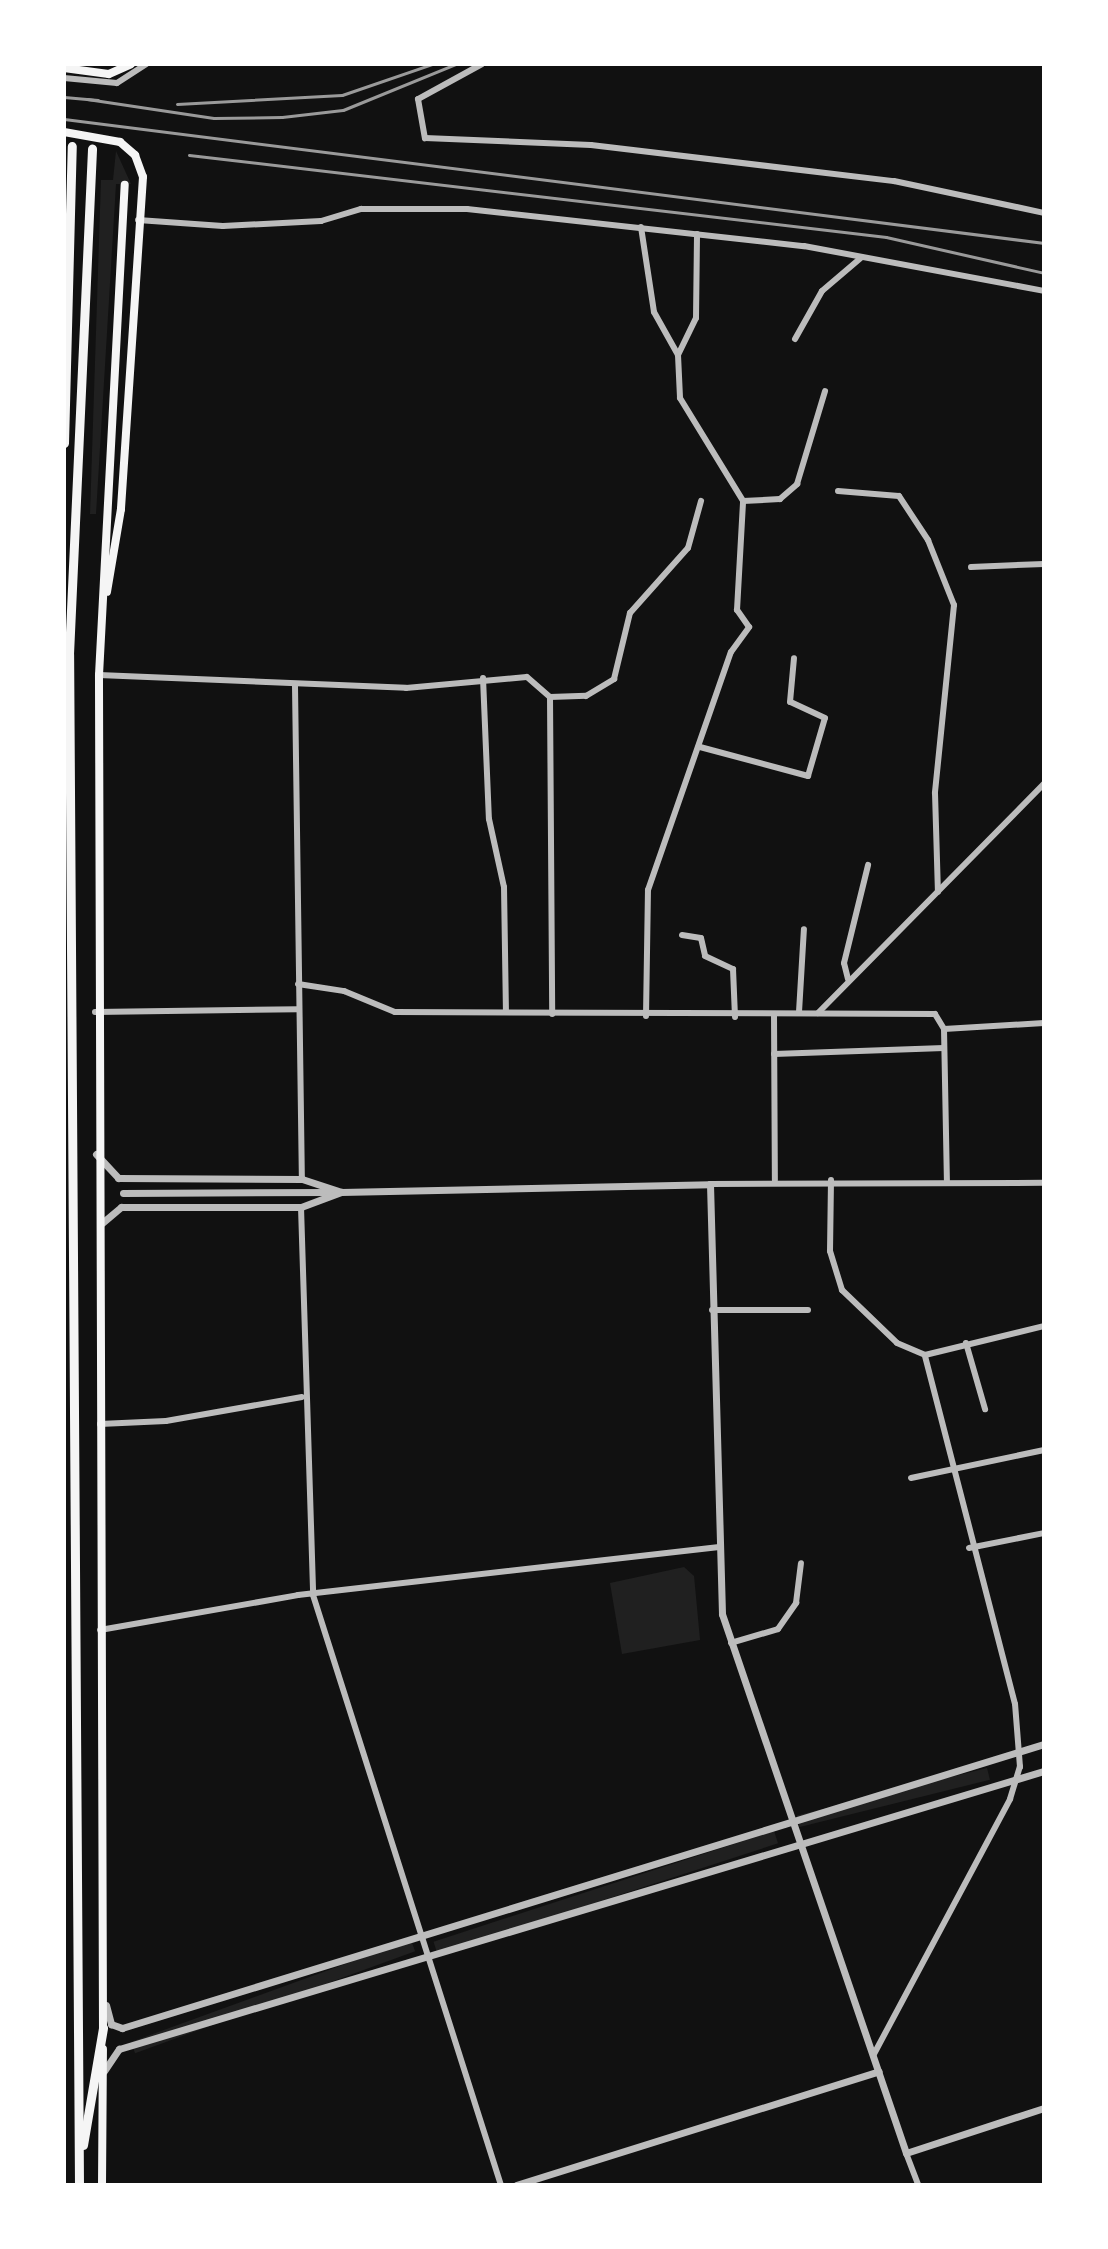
<!DOCTYPE html>
<html>
<head>
<meta charset="utf-8">
<style>
  body { margin:0 }
  #map { position:relative; width:1108px; height:2249px; overflow:hidden; background:#111; font-family:"Sofia Sans Condensed",sans-serif }
  div>[style] { position:absolute }
  [style*='--x'] { left:calc(var(--x)*1px); top:calc(var(--y)*1px); width:calc(var(--w)*1px); rotate:calc(var(--a)*1deg) }
  .green>* { inset:0; background:#202020; transform-origin:0 0 }
  .minor>* { height:6px; margin:-3px; padding:0 3px; transform-origin:3px; border-radius:3px; background:#bcbcbc }
  .tertiary>* { height:7px; margin:-3.5px; padding:0 3.5px; transform-origin:3.5px; border-radius:3.5px; background:#bcbcbc }
  .secondary>* { height:8px; margin:-4px; padding:0 4px; transform-origin:4px; border-radius:4px; background:#f5f5f5 }
  .trunk>* { height:9px; margin:-4.5px; padding:0 4.5px; transform-origin:4.5px; border-radius:4.5px; background:#f5f5f5 }
  .rail>* { height:3px; margin:-1.5px; padding:0 1.5px; transform-origin:1.5px; border-radius:1.5px; background:#9a9a9a }
  span { translate:-50% -50%; white-space:nowrap; text-align:center; line-height:1.15; -webkit-text-stroke:8px #fff; paint-order:stroke }
  .frame { position:absolute; inset:0; border:66px solid #fff; pointer-events:none }
</style>
</head>
<body>
<div id="map">
  <div class="green">
    <i style="clip-path:polygon(116px 151px,131px 184px,116px 184px,96px 514px,90px 514px,101px 180px,113px 180px)"></i>
    <i style="clip-path:polygon(684px 1567px,694px 1576px,700px 1640px,622px 1654px,610px 1583px)"></i>
    <i style="left:987px;top:1768px;width:12px;height:196px;rotate:76deg"></i>
    <i style="left:774px;top:1831px;width:13px;height:358px;rotate:72deg"></i>
    <i style="left:411px;top:1940px;width:12px;height:298px;rotate:70deg"></i>
  </div>
  <div class="minor">
    <i style="--x:482;--y:64;--w:73;--a:151.3"></i>
    <i style="--x:418;--y:99;--w:40;--a:80"></i>
    <i style="--x:425;--y:138;--w:166;--a:2.4"></i>
    <i style="--x:591;--y:145;--w:305;--a:6.8"></i>
    <i style="--x:894;--y:181;--w:153;--a:12"></i>
    <i style="--x:64;--y:78;--w:53;--a:5.4"></i>
    <i style="--x:117;--y:83;--w:35;--a:-33"></i>
    <i style="--x:138;--y:220;--w:85;--a:4"></i>
    <i style="--x:223;--y:226;--w:98;--a:-2.9"></i>
    <i style="--x:321;--y:221;--w:42;--a:-16.7"></i>
    <i style="--x:361;--y:209;--w:106;--a:0"></i>
    <i style="--x:467;--y:209;--w:339;--a:6.3"></i>
    <i style="--x:804;--y:246;--w:244;--a:10.6"></i>
    <i style="--x:641;--y:227;--w:86;--a:81.3"></i>
    <i style="--x:654;--y:312;--w:49;--a:60.8"></i>
    <i style="--x:678;--y:355;--w:43;--a:87.3"></i>
    <i style="--x:680;--y:398;--w:121;--a:58.5"></i>
    <i style="--x:795;--y:339;--w:55;--a:-60.6"></i>
    <i style="--x:822;--y:291;--w:52;--a:-40.4"></i>
    <i style="--x:678;--y:355;--w:41;--a:-64.1"></i>
    <i style="--x:696;--y:318;--w:84;--a:-89.3"></i>
    <i style="--x:838;--y:491;--w:61;--a:4.7"></i>
    <i style="--x:899;--y:496;--w:53;--a:56.6"></i>
    <i style="--x:928;--y:540;--w:70;--a:68.2"></i>
    <i style="--x:954;--y:605;--w:189;--a:95.8"></i>
    <i style="--x:935;--y:793;--w:99;--a:88.3"></i>
    <i style="--x:971;--y:567;--w:73;--a:-2.4"></i>
    <i style="--x:99;--y:675;--w:307;--a:2.4"></i>
    <i style="--x:406;--y:688;--w:121;--a:-5.2"></i>
    <i style="--x:527;--y:677;--w:30;--a:41"></i>
    <i style="--x:550;--y:697;--w:36;--a:-2"></i>
    <i style="--x:586;--y:696;--w:33;--a:-31"></i>
    <i style="--x:614;--y:679;--w:68;--a:-76.4"></i>
    <i style="--x:630;--y:613;--w:87;--a:-48.3"></i>
    <i style="--x:688;--y:548;--w:49;--a:-74.5"></i>
    <i style="--x:483;--y:678;--w:141;--a:87.6"></i>
    <i style="--x:489;--y:819;--w:70;--a:77.6"></i>
    <i style="--x:504;--y:887;--w:125;--a:89.1"></i>
    <i style="--x:295;--y:686;--w:493;--a:89.2"></i>
    <i style="--x:550;--y:697;--w:317;--a:89.6"></i>
    <i style="--x:700;--y:747;--w:112;--a:15"></i>
    <i style="--x:808;--y:776;--w:60;--a:-73.7"></i>
    <i style="--x:825;--y:718;--w:38;--a:-155"></i>
    <i style="--x:790;--y:702;--w:44;--a:-84.8"></i>
    <i style="--x:682;--y:935;--w:19;--a:9"></i>
    <i style="--x:701;--y:938;--w:18;--a:77"></i>
    <i style="--x:705;--y:956;--w:31;--a:25"></i>
    <i style="--x:733;--y:969;--w:48;--a:87.6"></i>
    <i style="--x:848;--y:979;--w:16;--a:-104"></i>
    <i style="--x:844;--y:963;--w:101;--a:-76.2"></i>
    <i style="--x:298;--y:984;--w:47;--a:8.7"></i>
    <i style="--x:344;--y:991;--w:55;--a:22.4"></i>
    <i style="--x:395;--y:1012;--w:540;--a:0.21"></i>
    <i style="--x:935;--y:1014;--w:17;--a:59"></i>
    <i style="--x:944;--y:1029;--w:151;--a:88.9"></i>
    <i style="--x:95;--y:1012;--w:203;--a:-0.8"></i>
    <i style="--x:799;--y:1012;--w:83;--a:-86.6"></i>
    <i style="--x:818;--y:1013;--w:322;--a:-45.4"></i>
    <i style="--x:774;--y:1014;--w:166;--a:89.7"></i>
    <i style="--x:646;--y:1016;--w:126;--a:-89.1"></i>
    <i style="--x:648;--y:890;--w:252;--a:-70.8"></i>
    <i style="--x:731;--y:652;--w:31;--a:-54"></i>
    <i style="--x:749;--y:627;--w:21;--a:-125"></i>
    <i style="--x:737;--y:610;--w:109;--a:-86.8"></i>
    <i style="--x:743;--y:501;--w:37;--a:-3"></i>
    <i style="--x:780;--y:499;--w:23;--a:-41"></i>
    <i style="--x:797;--y:484;--w:97;--a:-73.2"></i>
    <i style="--x:944;--y:1029;--w:100;--a:-3.4"></i>
    <i style="--x:774;--y:1054;--w:170;--a:-2"></i>
    <i style="--x:831;--y:1180;--w:71;--a:90.8"></i>
    <i style="--x:830;--y:1251;--w:41;--a:72.9"></i>
    <i style="--x:842;--y:1290;--w:76;--a:43.9"></i>
    <i style="--x:897;--y:1343;--w:30;--a:23"></i>
    <i style="--x:925;--y:1355;--w:122;--a:-13.7"></i>
    <i style="--x:710;--y:1184;--w:334;--a:-0.2"></i>
    <i style="--x:301;--y:1207;--w:388;--a:88.2"></i>
    <i style="--x:313;--y:1595;--w:619;--a:72.33"></i>
    <i style="--x:712;--y:1310;--w:96;--a:0"></i>
    <i style="--x:966;--y:1343;--w:69;--a:73.9"></i>
    <i style="--x:100;--y:1424;--w:66;--a:-2.6"></i>
    <i style="--x:166;--y:1421;--w:138;--a:-10"></i>
    <i style="--x:911;--y:1478;--w:136;--a:-11.9"></i>
    <i style="--x:969;--y:1548;--w:76;--a:-11.3"></i>
    <i style="--x:100;--y:1630;--w:201;--a:-10"></i>
    <i style="--x:298;--y:1595;--w:424;--a:-6.5"></i>
    <i style="--x:731;--y:1643;--w:49;--a:-16.6"></i>
    <i style="--x:778;--y:1629;--w:32;--a:-55"></i>
    <i style="--x:796;--y:1603;--w:40;--a:-82.9"></i>
    <i style="--x:874;--y:2054;--w:289;--a:-61.9"></i>
    <i style="--x:1010;--y:1799;--w:34;--a:-73"></i>
    <i style="--x:1020;--y:1767;--w:63;--a:-94.5"></i>
    <i style="--x:1015;--y:1704;--w:360;--a:-104.5"></i>
    <i style="--x:906;--y:2153;--w:34;--a:69"></i>
  </div>
  <div class="tertiary">
    <i style="--x:96;--y:1154;--w:33;--a:47"></i>
    <i style="--x:118;--y:1178;--w:184;--a:0.3"></i>
    <i style="--x:302;--y:1179;--w:41;--a:18.4"></i>
    <i style="--x:341;--y:1192;--w:369;--a:-1.2"></i>
    <i style="--x:710;--y:1184;--w:430;--a:88.4"></i>
    <i style="--x:722;--y:1614;--w:570;--a:71.15"></i>
    <i style="--x:906;--y:2153;--w:145;--a:-18.1"></i>
    <i style="--x:123;--y:1193;--w:210;--a:-0.3"></i>
    <i style="--x:102;--y:1223;--w:25;--a:-40"></i>
    <i style="--x:121;--y:1207;--w:180;--a:0"></i>
    <i style="--x:301;--y:1207;--w:43;--a:-20.6"></i>
    <i style="--x:106;--y:2005;--w:20;--a:75"></i>
    <i style="--x:111;--y:2024;--w:12;--a:20"></i>
    <i style="--x:122;--y:2028;--w:965;--a:-17.12"></i>
    <i style="--x:104;--y:2071;--w:27;--a:-56"></i>
    <i style="--x:119;--y:2049;--w:966;--a:-16.73"></i>
    <i style="--x:516;--y:2185;--w:380;--a:-17.4"></i>
  </div>
  <div class="secondary">
    <i style="--x:64;--y:68;--w:45;--a:7.6"></i>
    <i style="--x:109;--y:74;--w:24;--a:-24"></i>
    <i style="--x:64;--y:132;--w:57;--a:10.1"></i>
    <i style="--x:120;--y:142;--w:20;--a:41"></i>
    <i style="--x:135;--y:155;--w:23;--a:70"></i>
    <i style="--x:143;--y:177;--w:333;--a:93.8"></i>
    <i style="--x:121;--y:509;--w:84;--a:99.6"></i>
    <i style="--x:103;--y:2032;--w:1357;--a:-90.17"></i>
    <i style="--x:99;--y:675;--w:491;--a:-87"></i>
    <i style="--x:102;--y:2185;--w:136;--a:-89.6"></i>
  </div>
  <div class="trunk">
    <i style="--x:64;--y:443;--w:297;--a:-88.5"></i>
    <i style="--x:83;--y:2145;--w:119;--a:-80.3"></i>
    <i style="--x:79;--y:2185;--w:1531;--a:-90.37"></i>
    <i style="--x:69;--y:654;--w:506;--a:-87.39"></i>
  </div>
  <div class="rail">
    <i style="--x:64;--y:97;--w:34;--a:5"></i>
    <i style="--x:87;--y:99;--w:128;--a:8.5"></i>
    <i style="--x:214;--y:118;--w:68;--a:-0.8"></i>
    <i style="--x:282;--y:117;--w:61;--a:-6.5"></i>
    <i style="--x:343;--y:110;--w:122;--a:-22.2"></i>
    <i style="--x:177;--y:104;--w:165;--a:-3.1"></i>
    <i style="--x:342;--y:95;--w:95;--a:-19"></i>
    <i style="--x:64;--y:119;--w:988;--a:7.21"></i>
    <i style="--x:189;--y:155;--w:702;--a:6.71"></i>
    <i style="--x:886;--y:237;--w:162;--a:12.8"></i>
  </div>
  <div class="frame"></div>
</div>
</body>
</html>
